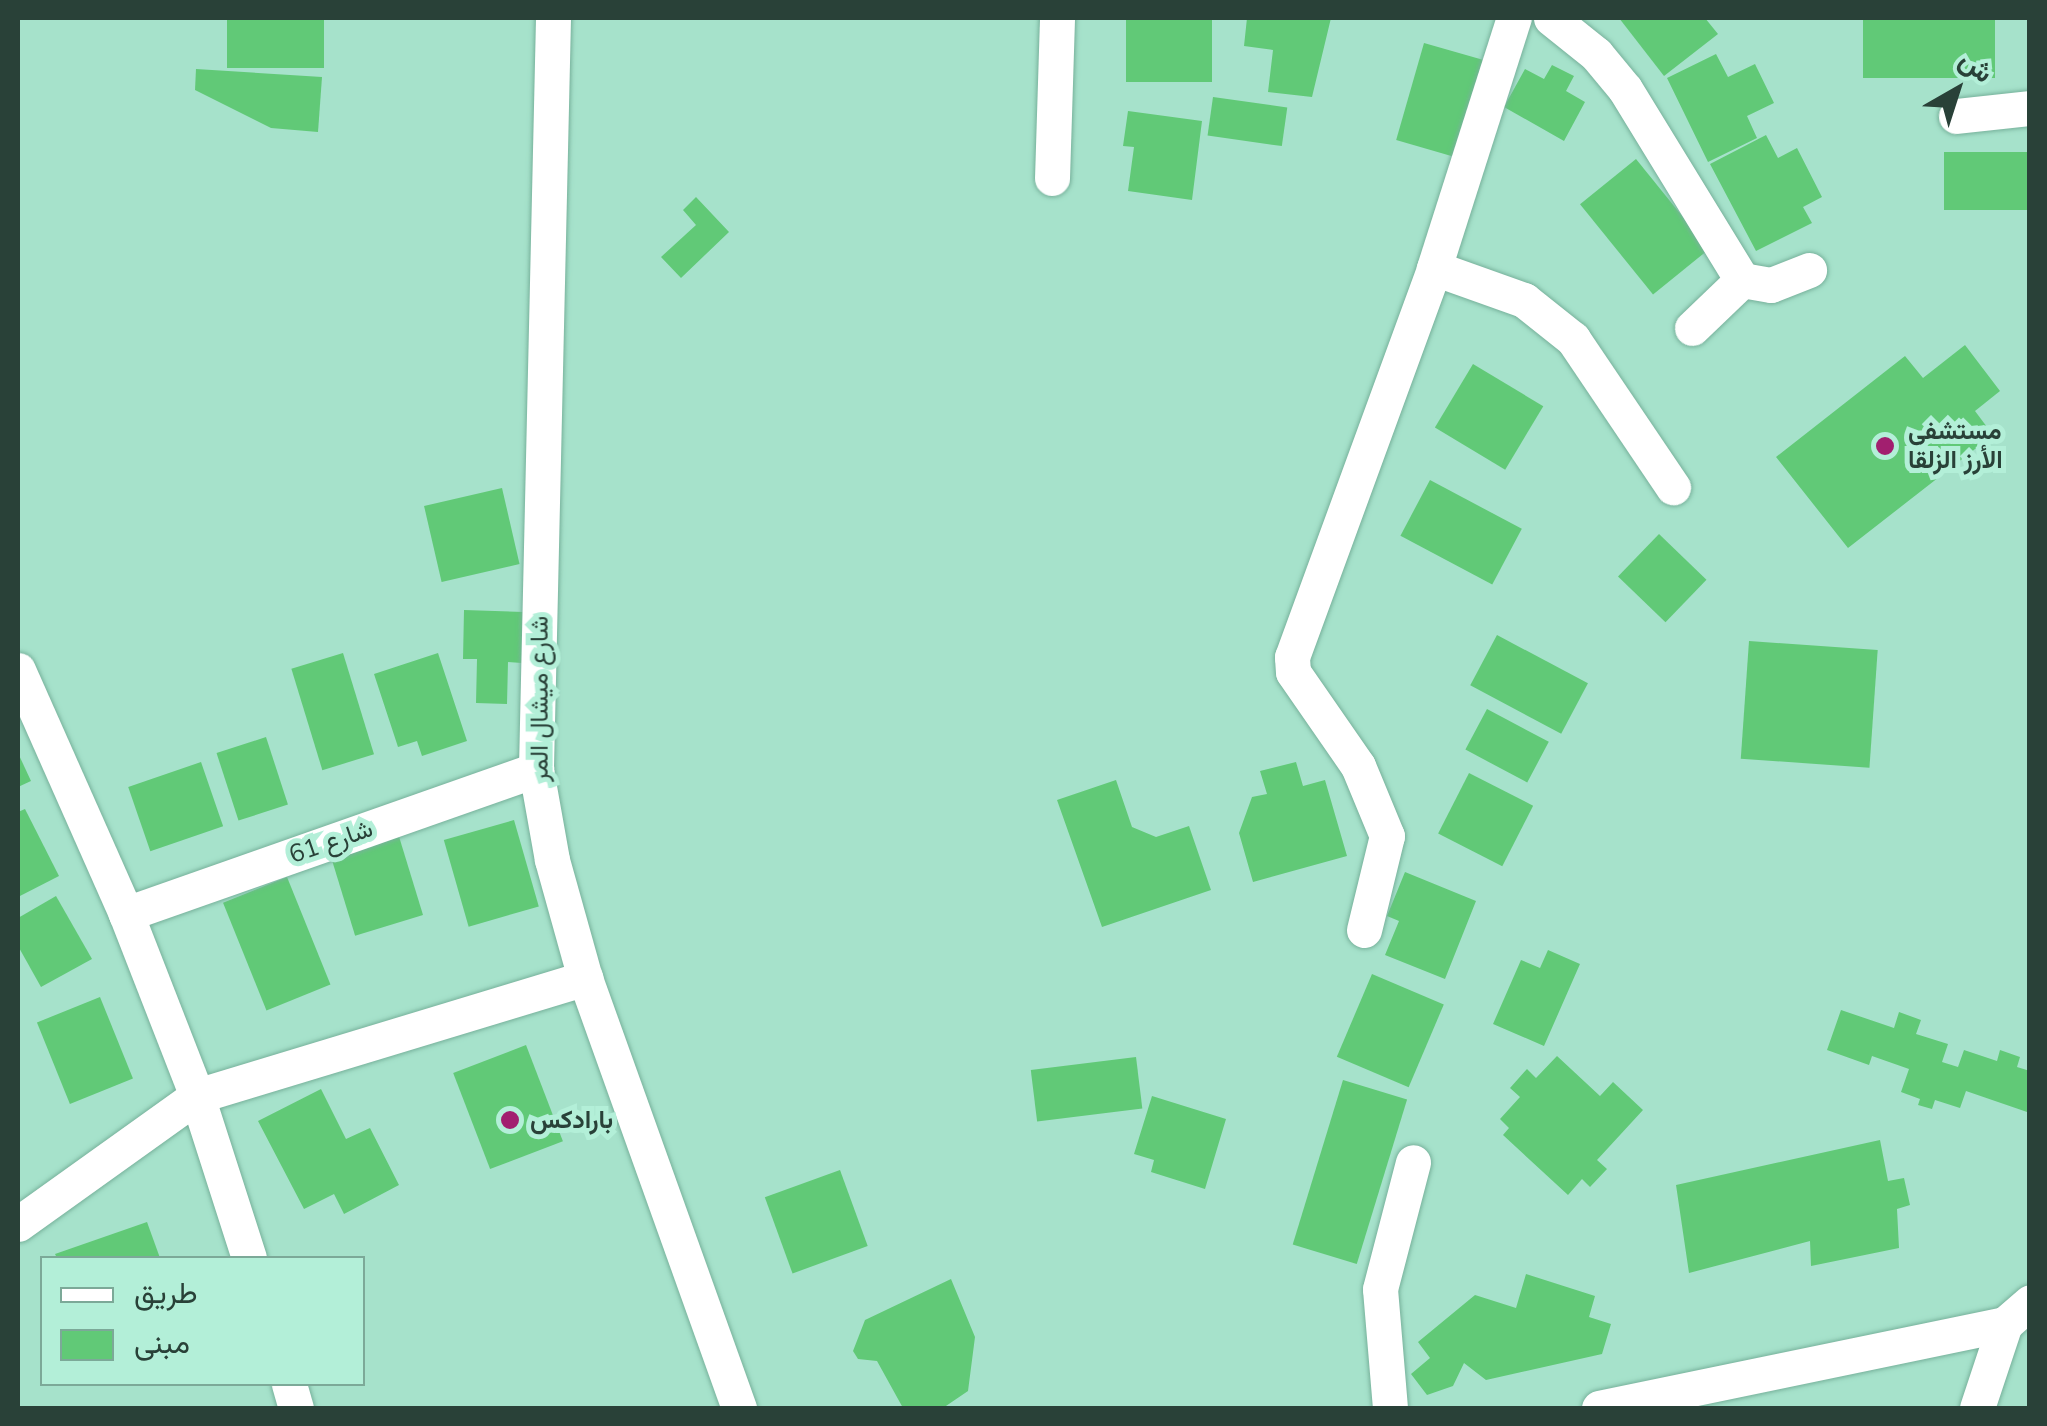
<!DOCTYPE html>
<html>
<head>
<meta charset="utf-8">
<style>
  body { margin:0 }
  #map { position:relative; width:2047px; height:1426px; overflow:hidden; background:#a6e2cb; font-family:"Nunito Sans",Vazirmatn,sans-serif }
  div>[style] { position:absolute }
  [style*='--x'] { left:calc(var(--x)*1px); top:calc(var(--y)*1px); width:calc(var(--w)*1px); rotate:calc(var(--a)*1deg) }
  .building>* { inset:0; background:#61c977; transform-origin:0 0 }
  .roads { filter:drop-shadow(0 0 2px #77b19b) drop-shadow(0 0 2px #77b19b) }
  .minor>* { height:35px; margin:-17.5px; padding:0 17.5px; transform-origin:17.5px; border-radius:17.5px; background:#fff }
  .dots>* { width:28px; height:28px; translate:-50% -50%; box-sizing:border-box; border:5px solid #b3efd8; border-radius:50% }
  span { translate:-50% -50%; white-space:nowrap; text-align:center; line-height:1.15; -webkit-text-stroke:10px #b3efd8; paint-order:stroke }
  .poi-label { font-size:25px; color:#294138; font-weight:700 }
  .left { translate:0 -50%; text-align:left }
  .street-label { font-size:25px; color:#294138 }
  .frame { position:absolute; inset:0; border:20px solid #294138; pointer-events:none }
  .legend { position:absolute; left:40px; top:1256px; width:325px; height:130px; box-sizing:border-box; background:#b3efd8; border:2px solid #7ca998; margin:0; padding:12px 18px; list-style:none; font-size:30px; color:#294138 }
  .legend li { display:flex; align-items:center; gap:20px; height:50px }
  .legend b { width:50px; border:2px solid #7ca998 }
  .north { position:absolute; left:1907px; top:40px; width:100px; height:100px; -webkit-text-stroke:8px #b3efd8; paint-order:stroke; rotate:39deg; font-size:28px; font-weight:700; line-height:40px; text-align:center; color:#294138 }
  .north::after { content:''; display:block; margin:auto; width:35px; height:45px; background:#294138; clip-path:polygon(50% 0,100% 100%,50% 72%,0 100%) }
</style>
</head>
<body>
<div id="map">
  <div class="building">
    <i style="left:227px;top:18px;width:97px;height:50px"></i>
    <i style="left:1126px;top:18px;width:86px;height:64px"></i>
    <i style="clip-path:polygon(1247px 18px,1331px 18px,1312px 97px,1268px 92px,1273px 50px,1244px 46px)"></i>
    <i style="clip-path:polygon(1619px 18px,1705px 18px,1718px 34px,1664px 76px)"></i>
    <i style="left:1863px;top:18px;width:132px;height:60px"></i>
    <i style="left:1424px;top:43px;width:61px;height:101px;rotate:16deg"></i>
    <i style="clip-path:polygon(1716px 54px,1728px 77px,1755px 64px,1774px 103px,1747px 116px,1757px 138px,1708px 162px,1667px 78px)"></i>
    <i style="clip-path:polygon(1552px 65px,1574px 76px,1566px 91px,1585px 102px,1564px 141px,1504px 107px,1525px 69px,1544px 79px)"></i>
    <i style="clip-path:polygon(196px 69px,322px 77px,318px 132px,271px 128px,195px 90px)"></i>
    <i style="left:1213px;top:97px;width:75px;height:39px;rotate:8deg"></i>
    <i style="clip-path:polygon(1128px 111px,1202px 121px,1192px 200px,1128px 191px,1134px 147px,1123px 146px)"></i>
    <i style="clip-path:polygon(1766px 135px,1778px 158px,1797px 148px,1822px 197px,1803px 207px,1812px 223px,1756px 251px,1710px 164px)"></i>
    <i style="left:2030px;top:152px;width:58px;height:86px;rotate:90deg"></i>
    <i style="left:1636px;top:159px;width:116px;height:72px;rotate:51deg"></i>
    <i style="clip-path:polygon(696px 197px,729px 232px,681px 278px,661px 257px,696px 225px,683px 210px)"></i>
    <i style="clip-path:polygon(1965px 345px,2000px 391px,1975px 411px,1993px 435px,1848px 548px,1776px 457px,1905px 356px,1923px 378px)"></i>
    <i style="left:1473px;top:364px;width:82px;height:74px;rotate:31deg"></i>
    <i style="left:1430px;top:480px;width:104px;height:63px;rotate:28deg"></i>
    <i style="left:502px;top:488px;width:78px;height:80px;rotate:77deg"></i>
    <i style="left:1659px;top:534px;width:66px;height:59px;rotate:44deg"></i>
    <i style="clip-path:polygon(464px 610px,524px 612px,522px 663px,508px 662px,507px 704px,476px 703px,477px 659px,463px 659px)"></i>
    <i style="left:1497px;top:635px;width:103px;height:57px;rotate:28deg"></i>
    <i style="left:1749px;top:641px;width:129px;height:118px;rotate:4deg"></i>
    <i style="left:343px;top:653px;width:106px;height:54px;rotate:73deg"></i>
    <i style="clip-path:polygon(438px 653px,467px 741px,422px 756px,417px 741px,398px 747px,374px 674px)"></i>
    <i style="left:1487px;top:709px;width:70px;height:46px;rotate:28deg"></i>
    <i style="left:266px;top:737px;width:71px;height:52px;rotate:72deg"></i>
    <i style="clip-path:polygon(18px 753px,31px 781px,18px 787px)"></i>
    <i style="left:201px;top:762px;width:68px;height:77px;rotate:71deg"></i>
    <i style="clip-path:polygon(1296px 762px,1303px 786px,1325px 780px,1347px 856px,1253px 882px,1239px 833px,1252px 797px,1267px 794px,1260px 771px)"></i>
    <i style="left:1469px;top:773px;width:72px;height:68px;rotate:27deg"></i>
    <i style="clip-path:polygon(1116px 780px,1132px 827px,1156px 837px,1189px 826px,1211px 890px,1102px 927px,1057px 800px)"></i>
    <i style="clip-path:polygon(25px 809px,59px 876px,18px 897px,18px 812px)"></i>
    <i style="left:514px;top:820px;width:90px;height:73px;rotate:74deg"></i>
    <i style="left:397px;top:830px;width:89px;height:71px;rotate:73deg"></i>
    <i style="clip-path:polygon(1405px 872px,1476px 901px,1445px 979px,1385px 955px,1399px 921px,1387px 916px)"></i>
    <i style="left:287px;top:877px;width:116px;height:69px;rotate:68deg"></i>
    <i style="clip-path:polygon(56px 896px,92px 959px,41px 987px,18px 946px,18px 918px)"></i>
    <i style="clip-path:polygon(1548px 950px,1580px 964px,1544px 1046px,1493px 1024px,1521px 960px,1540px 968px)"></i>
    <i style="left:1372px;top:974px;width:78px;height:90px;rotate:23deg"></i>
    <i style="left:100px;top:997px;width:88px;height:68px;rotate:68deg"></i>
    <i style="clip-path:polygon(1841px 1010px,1894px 1028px,1899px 1012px,1921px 1020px,1916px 1034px,1948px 1044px,1942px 1062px,1958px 1067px,1964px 1050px,1997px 1061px,2000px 1050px,2020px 1057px,2017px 1067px,2030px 1071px,2030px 1113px,1966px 1091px,1960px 1108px,1935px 1100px,1932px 1109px,1918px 1105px,1920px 1099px,1901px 1092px,1909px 1069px,1872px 1056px,1869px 1065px,1827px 1050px)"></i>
    <i style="left:526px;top:1045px;width:103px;height:78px;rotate:69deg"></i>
    <i style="clip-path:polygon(1557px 1056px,1600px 1096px,1613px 1082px,1643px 1110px,1597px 1160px,1607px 1169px,1590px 1187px,1582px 1179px,1568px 1195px,1503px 1135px,1509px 1128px,1500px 1119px,1520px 1097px,1510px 1088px,1527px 1069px,1536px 1078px)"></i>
    <i style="left:1136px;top:1057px;width:52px;height:106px;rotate:83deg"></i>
    <i style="left:1343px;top:1080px;width:67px;height:172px;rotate:17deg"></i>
    <i style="clip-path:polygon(321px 1089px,346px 1139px,370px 1128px,399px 1185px,344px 1214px,334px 1194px,304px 1209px,258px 1121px)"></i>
    <i style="clip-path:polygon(1152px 1096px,1226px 1119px,1205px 1189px,1151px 1172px,1154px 1160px,1134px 1154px)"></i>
    <i style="clip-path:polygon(1880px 1140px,1888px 1181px,1904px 1178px,1910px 1205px,1897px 1209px,1899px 1248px,1811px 1266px,1810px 1241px,1689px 1273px,1676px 1185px)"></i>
    <i style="left:840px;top:1170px;width:81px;height:80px;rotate:70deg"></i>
    <i style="clip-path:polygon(147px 1222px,160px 1258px,57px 1258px,55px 1254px)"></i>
    <i style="clip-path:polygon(1526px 1274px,1595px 1296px,1589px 1317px,1611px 1324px,1602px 1354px,1486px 1380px,1464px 1363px,1453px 1386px,1427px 1395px,1411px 1374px,1430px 1358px,1418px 1342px,1475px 1295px,1516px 1308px)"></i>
    <i style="clip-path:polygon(951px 1279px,975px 1337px,968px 1391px,943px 1408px,903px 1408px,877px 1361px,858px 1359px,853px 1351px,865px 1320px)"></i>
  </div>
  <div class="roads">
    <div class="minor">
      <i style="--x:553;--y:18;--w:752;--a:91.3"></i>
      <i style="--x:536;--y:770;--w:91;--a:79.9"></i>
      <i style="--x:552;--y:860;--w:123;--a:74.4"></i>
      <i style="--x:585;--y:978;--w:457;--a:70.3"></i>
      <i style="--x:1551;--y:18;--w:58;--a:38.7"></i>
      <i style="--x:1596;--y:54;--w:45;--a:50.4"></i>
      <i style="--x:1625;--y:89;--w:224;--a:58.5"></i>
      <i style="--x:1742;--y:280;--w:29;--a:10"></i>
      <i style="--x:1771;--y:285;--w:41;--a:-21.5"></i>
      <i style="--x:1956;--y:116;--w:74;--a:-6.2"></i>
      <i style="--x:1052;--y:178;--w:160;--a:-88.2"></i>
      <i style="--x:1434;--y:268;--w:96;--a:19.6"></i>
      <i style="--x:1524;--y:300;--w:63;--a:38.5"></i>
      <i style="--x:1573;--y:339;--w:179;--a:56"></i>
      <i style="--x:1692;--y:328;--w:69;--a:-43.8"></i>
      <i style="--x:18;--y:670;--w:267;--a:66.1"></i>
      <i style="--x:126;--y:914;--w:195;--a:68.7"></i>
      <i style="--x:197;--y:1096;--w:170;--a:72.2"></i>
      <i style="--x:126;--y:914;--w:435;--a:-19.4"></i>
      <i style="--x:1364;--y:930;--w:97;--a:-76.3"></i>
      <i style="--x:1387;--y:836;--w:76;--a:-112.5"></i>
      <i style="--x:1358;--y:766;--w:114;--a:-124.7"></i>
      <i style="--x:1293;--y:672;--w:15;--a:-94"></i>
      <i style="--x:1292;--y:657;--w:414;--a:-69.9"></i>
      <i style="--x:1434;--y:268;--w:262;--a:-72.3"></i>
      <i style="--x:18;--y:1224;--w:220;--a:-35.6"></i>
      <i style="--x:197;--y:1096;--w:406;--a:-16.9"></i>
      <i style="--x:289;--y:1384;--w:25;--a:74"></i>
      <i style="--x:1390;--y:1408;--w:119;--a:-94.8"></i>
      <i style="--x:1380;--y:1289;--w:131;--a:-75.4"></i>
      <i style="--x:1599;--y:1408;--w:415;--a:-11.7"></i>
      <i style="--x:1977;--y:1408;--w:89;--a:-71.6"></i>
      <i style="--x:2005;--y:1324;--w:33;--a:-41"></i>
    </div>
  </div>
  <div class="dots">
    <i style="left:1885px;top:446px;background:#a21f6f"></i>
    <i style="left:510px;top:1120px;background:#a21f6f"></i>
  </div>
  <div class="poi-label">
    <span class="left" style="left:1908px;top:446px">مستشفى<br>الأرز الزلقا</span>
    <span class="left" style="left:530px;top:1120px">بارادكس</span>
  </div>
  <div class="street-label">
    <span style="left:540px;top:699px;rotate:-90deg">شارع ميشال المر</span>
    <span style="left:331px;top:842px;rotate:-19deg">شارع 61</span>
  </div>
  <div class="frame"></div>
  <ul class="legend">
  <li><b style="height:12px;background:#fff"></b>طريق</li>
  <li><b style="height:28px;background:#61c977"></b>مبنى</li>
  </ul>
  <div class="north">ش</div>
</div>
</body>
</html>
